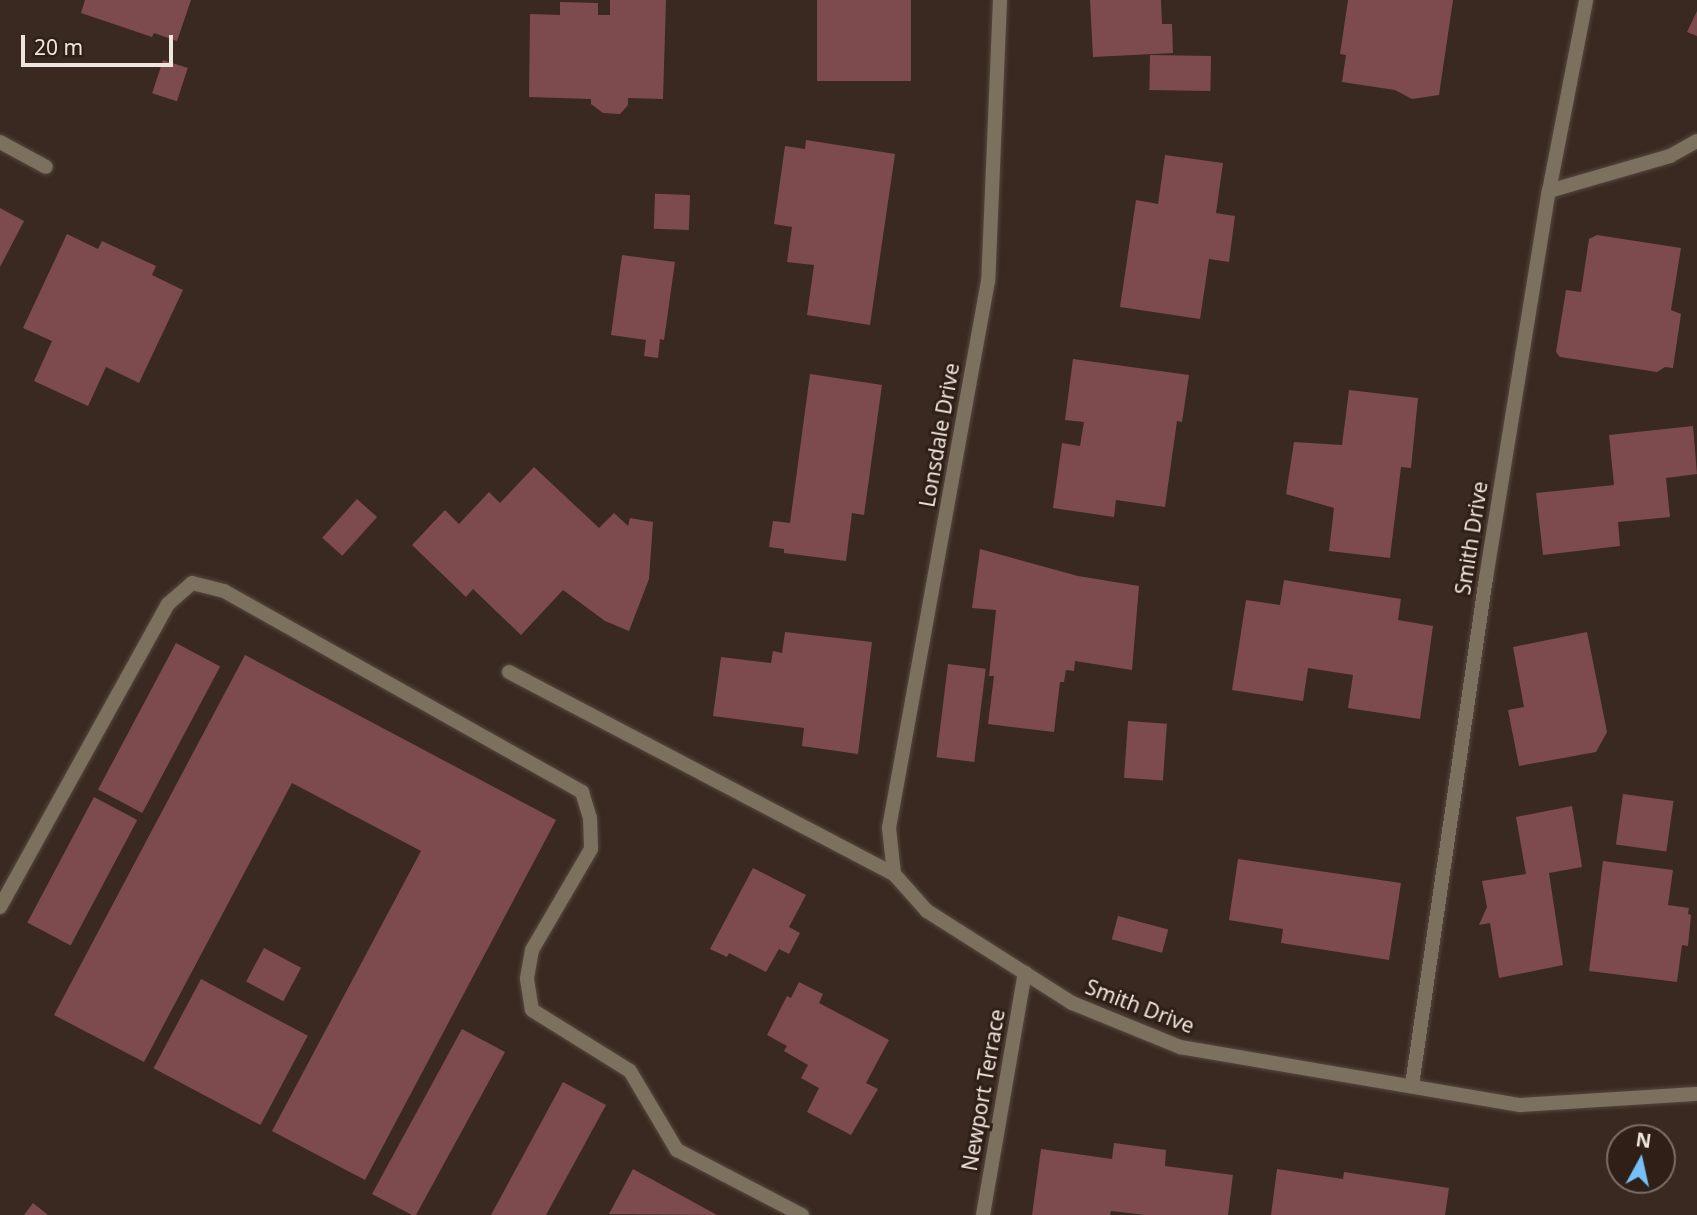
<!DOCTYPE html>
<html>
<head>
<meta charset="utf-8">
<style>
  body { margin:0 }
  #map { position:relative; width:1697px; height:1215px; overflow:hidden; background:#392920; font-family:"Noto Sans",sans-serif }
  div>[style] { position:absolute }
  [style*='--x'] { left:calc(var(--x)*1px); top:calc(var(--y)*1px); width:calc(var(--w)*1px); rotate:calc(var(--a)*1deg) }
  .building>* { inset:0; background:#7d4b4e; transform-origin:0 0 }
  .roads { filter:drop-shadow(0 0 2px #56473e) drop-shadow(0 0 2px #56473e) }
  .lane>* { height:14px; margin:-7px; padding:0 7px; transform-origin:7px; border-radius:7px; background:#7b715e }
  .street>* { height:14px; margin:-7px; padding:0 7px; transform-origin:7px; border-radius:7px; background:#7b715e }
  span { translate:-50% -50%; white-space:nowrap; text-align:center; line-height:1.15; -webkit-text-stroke:6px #2f1f17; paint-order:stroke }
  .street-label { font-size:21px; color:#efe4de }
  .north { position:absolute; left:1606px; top:1124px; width:70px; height:70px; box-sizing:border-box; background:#2f1f17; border:2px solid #7c6e67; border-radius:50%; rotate:8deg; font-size:19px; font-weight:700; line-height:28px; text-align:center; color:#efe4de }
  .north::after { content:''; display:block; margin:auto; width:24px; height:32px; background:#76c0f7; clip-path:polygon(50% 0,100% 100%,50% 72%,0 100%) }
  .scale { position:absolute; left:21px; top:35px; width:152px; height:32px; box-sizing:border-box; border:4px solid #efe4de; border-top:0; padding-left:9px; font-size:21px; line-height:24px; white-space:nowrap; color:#efe4de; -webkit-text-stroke:5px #2f1f17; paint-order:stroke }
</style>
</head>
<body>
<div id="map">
  <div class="building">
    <i style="clip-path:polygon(85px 0,191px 0,177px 41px,154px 33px,152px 37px,81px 13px)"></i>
    <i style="clip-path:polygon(610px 0,666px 0,663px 99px,628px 98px,628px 105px,620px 114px,603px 113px,591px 104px,591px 99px,529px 97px,530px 14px,560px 15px,560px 2px,598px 3px,598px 15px,610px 15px)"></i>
    <i style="left:817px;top:0;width:94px;height:81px"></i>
    <i style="clip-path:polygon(1090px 0,1161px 0,1162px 24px,1172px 24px,1173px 53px,1093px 57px)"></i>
    <i style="clip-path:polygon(1348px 0,1453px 0,1439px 95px,1412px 99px,1395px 90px,1342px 82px,1346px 55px,1340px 54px)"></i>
    <i style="clip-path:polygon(1697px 11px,1697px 36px,1687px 32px)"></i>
    <i style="left:1150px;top:55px;width:61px;height:35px;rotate:1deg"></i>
    <i style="left:163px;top:60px;width:26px;height:35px;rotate:18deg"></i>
    <i style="clip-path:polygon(806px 140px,895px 154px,870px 325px,807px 315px,814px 265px,787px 262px,792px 227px,774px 224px,785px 146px,805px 149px)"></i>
    <i style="clip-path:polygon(1165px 155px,1223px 163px,1216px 213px,1235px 216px,1229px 262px,1209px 259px,1200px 319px,1120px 307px,1136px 200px,1158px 204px)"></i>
    <i style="left:690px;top:195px;width:35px;height:35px;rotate:92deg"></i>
    <i style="clip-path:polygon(0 208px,24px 221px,0 267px)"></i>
    <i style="clip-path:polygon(67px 234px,98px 249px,102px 241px,156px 266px,152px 275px,183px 290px,139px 383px,106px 367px,88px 406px,34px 381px,52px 341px,23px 328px)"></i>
    <i style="clip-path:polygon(1597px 235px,1681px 248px,1671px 310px,1681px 314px,1673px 368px,1665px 367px,1657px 372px,1560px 357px,1556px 352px,1566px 290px,1581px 292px,1589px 239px)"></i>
    <i style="clip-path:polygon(622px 255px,675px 262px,664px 340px,660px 339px,658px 358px,644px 356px,646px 340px,611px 335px)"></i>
    <i style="clip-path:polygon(1073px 359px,1189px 375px,1182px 422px,1177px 421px,1165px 507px,1116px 500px,1114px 517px,1053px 508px,1062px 443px,1080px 446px,1084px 422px,1065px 420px)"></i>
    <i style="clip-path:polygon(810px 374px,882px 385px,864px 515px,852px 513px,846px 561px,784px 553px,784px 549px,769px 547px,773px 521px,790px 523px)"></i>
    <i style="clip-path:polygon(1349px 390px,1418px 398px,1411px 468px,1401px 467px,1390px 558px,1329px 551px,1334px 508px,1286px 494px,1294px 442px,1342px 445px)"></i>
    <i style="clip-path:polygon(1693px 426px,1697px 474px,1666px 478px,1670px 517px,1618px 522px,1620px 546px,1543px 555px,1536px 493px,1614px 485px,1609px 435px)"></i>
    <i style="clip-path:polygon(534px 467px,599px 528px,614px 513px,628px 526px,630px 518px,653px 522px,649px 579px,629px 631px,605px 621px,563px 590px,521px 635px,473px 589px,466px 597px,412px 545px,445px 510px,459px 524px,489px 492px,500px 503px)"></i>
    <i style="left:357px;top:499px;width:27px;height:52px;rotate:42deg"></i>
    <i style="clip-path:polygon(980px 549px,1078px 576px,1139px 586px,1132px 670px,1075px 661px,1074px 671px,1066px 670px,1064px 682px,1060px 682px,1054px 732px,988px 724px,994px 676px,989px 676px,996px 610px,972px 608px)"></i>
    <i style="clip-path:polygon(1284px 580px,1401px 599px,1398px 620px,1433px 626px,1420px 719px,1348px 708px,1353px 675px,1308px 668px,1303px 701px,1232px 690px,1246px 600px,1280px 605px)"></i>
    <i style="clip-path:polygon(785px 632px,872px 642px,858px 754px,802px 746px,804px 728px,713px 716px,721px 657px,771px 663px,773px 651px,782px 653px)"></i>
    <i style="clip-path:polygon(1587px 632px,1607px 732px,1596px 752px,1519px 766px,1508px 710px,1524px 707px,1513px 647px)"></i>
    <i style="left:176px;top:643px;width:50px;height:166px;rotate:28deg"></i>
    <i style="clip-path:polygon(245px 655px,556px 820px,365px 1180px,272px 1131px,421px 851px,292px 783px,144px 1062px,54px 1015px)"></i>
    <i style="left:948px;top:664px;width:38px;height:94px;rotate:7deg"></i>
    <i style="left:1128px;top:721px;width:39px;height:57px;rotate:4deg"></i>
    <i style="left:1623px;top:794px;width:51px;height:51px;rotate:8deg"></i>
    <i style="left:94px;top:797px;width:49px;height:142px;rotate:28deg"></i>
    <i style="clip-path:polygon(1572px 806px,1582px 867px,1549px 873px,1563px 965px,1499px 978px,1490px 923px,1479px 925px,1487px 907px,1482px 881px,1526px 874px,1516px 817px)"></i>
    <i style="clip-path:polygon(1238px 859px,1401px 883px,1389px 960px,1281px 943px,1283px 929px,1229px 920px)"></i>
    <i style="clip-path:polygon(1603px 861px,1673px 870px,1668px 905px,1689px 908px,1688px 914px,1691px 915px,1688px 946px,1682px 945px,1677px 982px,1589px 971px)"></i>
    <i style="clip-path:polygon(753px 868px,806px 895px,789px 927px,800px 933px,789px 954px,779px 949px,766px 972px,729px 953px,727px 957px,710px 949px)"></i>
    <i style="left:1118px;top:916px;width:52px;height:24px;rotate:15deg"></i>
    <i style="left:264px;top:948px;width:42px;height:38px;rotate:28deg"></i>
    <i style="left:201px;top:979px;width:121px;height:101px;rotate:28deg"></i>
    <i style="clip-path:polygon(799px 982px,823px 994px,819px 1003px,889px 1040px,866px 1083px,878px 1089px,851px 1135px,807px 1112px,819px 1088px,801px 1078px,808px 1065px,784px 1051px,787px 1046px,767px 1035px,787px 996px,791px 998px)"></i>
    <i style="clip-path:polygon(462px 1029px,505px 1052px,416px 1215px,412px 1215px,372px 1194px)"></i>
    <i style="clip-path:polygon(563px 1082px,606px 1105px,546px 1215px,491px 1215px)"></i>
    <i style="clip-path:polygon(1114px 1143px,1166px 1150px,1165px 1166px,1233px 1175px,1228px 1215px,1145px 1215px,1111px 1211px,1110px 1215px,1032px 1215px,1041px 1149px,1112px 1159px)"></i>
    <i style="clip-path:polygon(633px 1169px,717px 1215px,609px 1214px)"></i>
    <i style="clip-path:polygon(1277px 1169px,1343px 1179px,1344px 1172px,1449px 1188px,1445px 1215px,1271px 1215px)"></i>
    <i style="clip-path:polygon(33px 1203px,48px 1215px,24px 1215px)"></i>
  </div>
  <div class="roads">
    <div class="lane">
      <i style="--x:0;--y:142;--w:52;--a:28.5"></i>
      <i style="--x:509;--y:672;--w:435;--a:27.7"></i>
      <i style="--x:0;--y:907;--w:346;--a:-61"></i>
      <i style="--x:168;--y:604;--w:32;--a:-41"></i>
      <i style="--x:192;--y:583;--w:33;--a:14"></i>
      <i style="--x:224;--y:591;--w:411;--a:29.3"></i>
      <i style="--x:582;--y:792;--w:27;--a:73"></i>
      <i style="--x:590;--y:818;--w:31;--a:88"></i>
      <i style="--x:591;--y:849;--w:117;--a:120.3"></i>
      <i style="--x:532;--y:950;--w:29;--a:100"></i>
      <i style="--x:527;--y:979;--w:31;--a:81"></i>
      <i style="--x:532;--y:1010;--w:115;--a:31.9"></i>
      <i style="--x:630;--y:1071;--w:92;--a:59.3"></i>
      <i style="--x:677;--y:1150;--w:141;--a:27.5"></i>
    </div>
    <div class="street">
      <i style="--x:1000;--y:0;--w:281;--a:92.4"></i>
      <i style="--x:988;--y:281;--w:556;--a:100.26"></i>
      <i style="--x:889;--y:828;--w:46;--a:83.8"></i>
      <i style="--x:894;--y:874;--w:50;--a:48.3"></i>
      <i style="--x:927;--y:911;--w:172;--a:32.4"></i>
      <i style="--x:1072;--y:1003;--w:117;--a:22.2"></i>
      <i style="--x:1180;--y:1047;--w:345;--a:9.7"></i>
      <i style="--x:1520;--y:1105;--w:177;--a:-3.6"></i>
      <i style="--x:1549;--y:191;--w:126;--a:-16.1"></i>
      <i style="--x:1670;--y:156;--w:31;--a:-29"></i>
      <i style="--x:1412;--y:1085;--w:512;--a:-81.7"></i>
      <i style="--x:1486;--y:578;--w:392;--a:-80.8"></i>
      <i style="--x:1549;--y:191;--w:195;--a:-79"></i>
      <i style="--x:983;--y:1215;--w:246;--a:-80.2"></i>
    </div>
  </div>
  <div class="street-label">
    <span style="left:939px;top:435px;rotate:-80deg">Lonsdale Drive</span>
    <span style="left:1471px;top:538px;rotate:-81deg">Smith Drive</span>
    <span style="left:1140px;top:1006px;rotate:21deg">Smith Drive</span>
    <span style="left:983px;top:1090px;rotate:-80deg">Newport Terrace</span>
  </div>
  <div class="north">N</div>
  <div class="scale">20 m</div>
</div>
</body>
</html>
